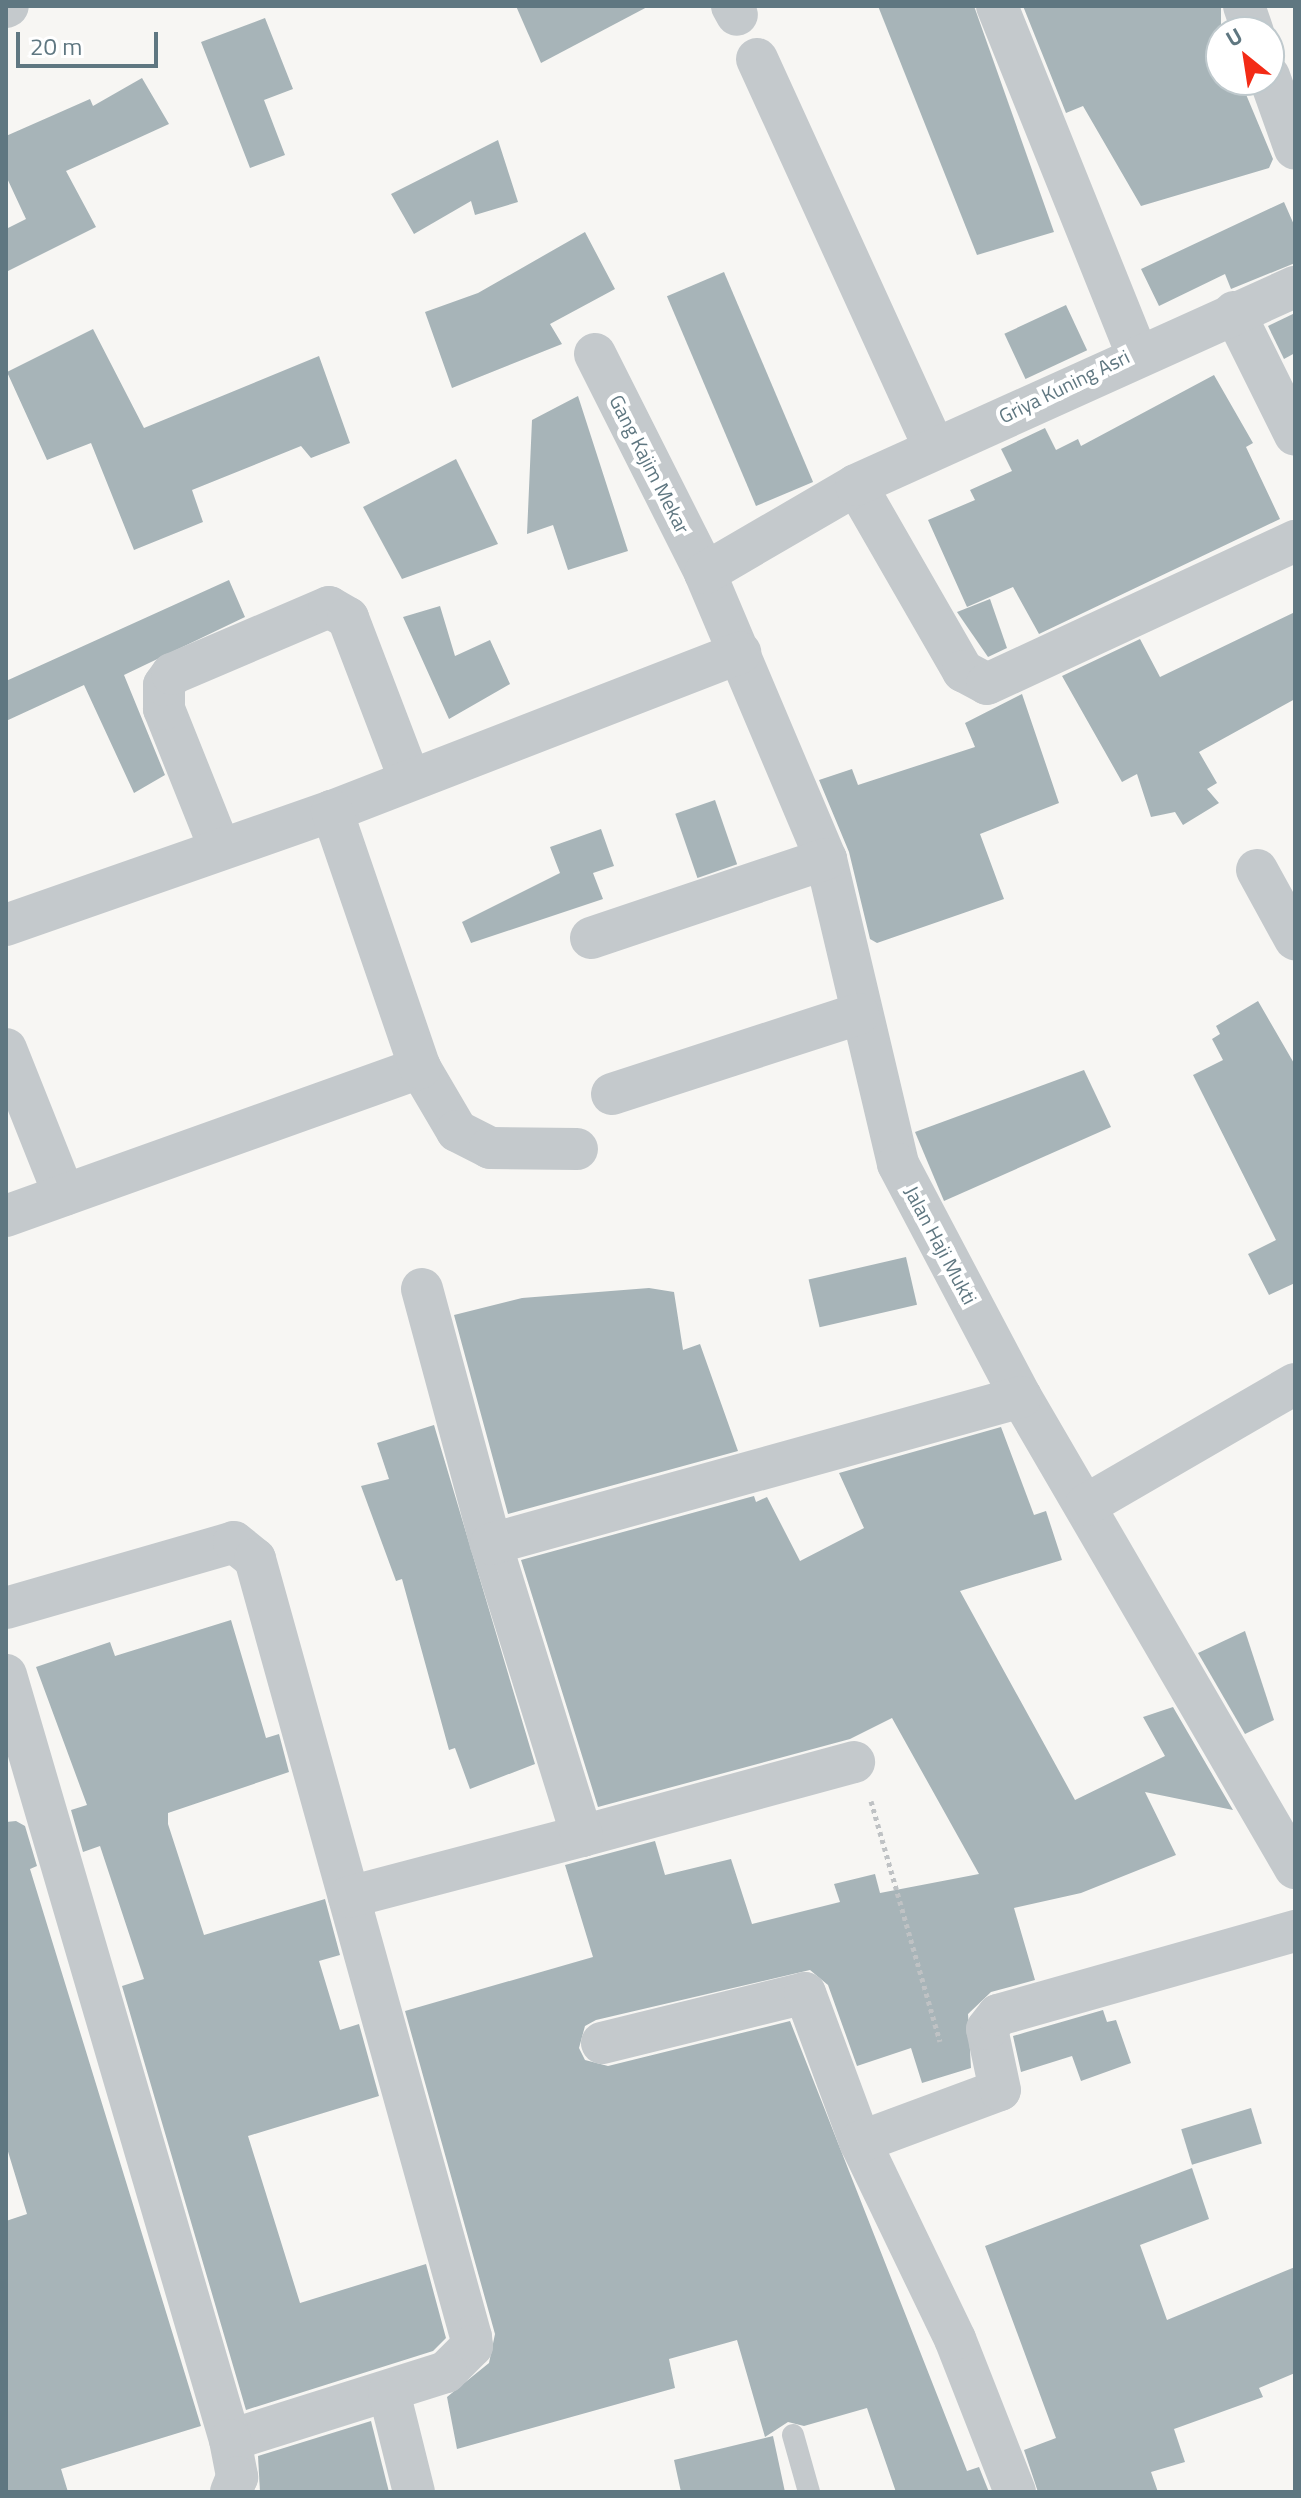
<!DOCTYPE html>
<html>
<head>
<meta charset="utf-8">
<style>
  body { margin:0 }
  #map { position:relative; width:1301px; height:2498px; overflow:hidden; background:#f7f6f3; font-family:"Titillium Web",sans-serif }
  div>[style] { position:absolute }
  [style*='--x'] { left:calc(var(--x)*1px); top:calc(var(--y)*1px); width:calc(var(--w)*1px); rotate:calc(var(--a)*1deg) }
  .building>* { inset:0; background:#a7b4b8; transform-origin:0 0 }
  .path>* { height:5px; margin-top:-2.5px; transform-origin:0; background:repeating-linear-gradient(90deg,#bfc2c4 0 4px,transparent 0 8px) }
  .service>* { height:22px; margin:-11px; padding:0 11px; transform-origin:11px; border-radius:11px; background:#c4c9cc }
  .minor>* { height:42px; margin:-21px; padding:0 21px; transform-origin:21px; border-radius:21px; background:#c4c9cc }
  span { translate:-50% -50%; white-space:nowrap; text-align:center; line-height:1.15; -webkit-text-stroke:8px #fff; paint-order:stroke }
  .street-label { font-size:20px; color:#5f7781 }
  .frame { position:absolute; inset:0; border:8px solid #5f7781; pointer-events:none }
  .north { position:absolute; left:1205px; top:16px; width:80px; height:80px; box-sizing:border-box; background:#fff; border:2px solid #bfc9cd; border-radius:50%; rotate:330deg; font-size:22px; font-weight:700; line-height:32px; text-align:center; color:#5f7781 }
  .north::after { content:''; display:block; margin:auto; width:28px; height:36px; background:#f32b16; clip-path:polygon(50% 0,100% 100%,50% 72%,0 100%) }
  .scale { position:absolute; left:16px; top:32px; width:142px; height:36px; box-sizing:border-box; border:4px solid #5f7781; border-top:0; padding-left:10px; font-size:24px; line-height:28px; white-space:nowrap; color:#5f7781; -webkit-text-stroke:6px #fff; paint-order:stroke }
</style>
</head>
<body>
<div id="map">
  <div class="building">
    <i style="clip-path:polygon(516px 6px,649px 6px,541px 63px)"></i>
    <i style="clip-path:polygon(878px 6px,974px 6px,1054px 232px,977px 255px)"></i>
    <i style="clip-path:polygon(1023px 6px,1221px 6px,1221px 80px,1240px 80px,1273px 159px,1269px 168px,1141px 206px,1083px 106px,1066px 113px)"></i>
    <i style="clip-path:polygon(265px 18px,293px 89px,264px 100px,285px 155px,250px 168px,201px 42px)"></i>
    <i style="clip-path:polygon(142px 78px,169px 124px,66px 171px,96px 227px,6px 272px,6px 229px,26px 219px,6px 176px,6px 136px,90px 99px,93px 106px)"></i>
    <i style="clip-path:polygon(498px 140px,518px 202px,475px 215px,471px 201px,414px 234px,391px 194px)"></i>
    <i style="clip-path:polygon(1284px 202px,1295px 227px,1295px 263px,1231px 289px,1225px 274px,1159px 306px,1141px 269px)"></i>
    <i style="clip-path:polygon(585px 232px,615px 289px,550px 324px,562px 344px,452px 388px,425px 312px,478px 293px)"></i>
    <i style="left:724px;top:272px;width:228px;height:62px;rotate:67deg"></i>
    <i style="left:1066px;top:305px;width:50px;height:68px;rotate:65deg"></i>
    <i style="clip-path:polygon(1295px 313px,1295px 353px,1284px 359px,1268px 326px)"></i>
    <i style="clip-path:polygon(93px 329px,144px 428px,319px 356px,350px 443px,311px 458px,301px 446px,192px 490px,203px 522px,134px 550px,91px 443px,47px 460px,7px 372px)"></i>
    <i style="clip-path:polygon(1214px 375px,1253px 443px,1246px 447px,1280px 519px,1039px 634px,1013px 587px,967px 607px,928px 520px,975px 500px,970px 490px,1012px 471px,1001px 449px,1045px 428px,1056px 450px,1078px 439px,1081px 446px)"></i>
    <i style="clip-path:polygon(578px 396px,628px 551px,568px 570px,553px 525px,527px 534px,532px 420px)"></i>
    <i style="clip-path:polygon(456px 459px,498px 544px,402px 579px,363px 507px)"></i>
    <i style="clip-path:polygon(229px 580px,245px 617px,124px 675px,165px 775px,134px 793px,84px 685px,6px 721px,6px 681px)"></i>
    <i style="clip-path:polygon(990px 599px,1007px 648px,988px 657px,957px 612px)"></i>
    <i style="clip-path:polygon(440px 606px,455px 656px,490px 640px,510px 684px,449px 719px,403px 617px)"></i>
    <i style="clip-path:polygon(1295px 612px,1295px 699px,1199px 752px,1217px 783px,1207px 789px,1219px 803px,1183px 825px,1175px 812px,1151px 817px,1137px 774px,1122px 782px,1062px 676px,1140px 639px,1160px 677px)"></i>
    <i style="clip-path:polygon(1022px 694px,1059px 803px,980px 834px,1004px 899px,877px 943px,870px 939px,849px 852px,819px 780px,852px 769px,858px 785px,975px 747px,965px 723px)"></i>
    <i style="left:715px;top:800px;width:68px;height:42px;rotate:71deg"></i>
    <i style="clip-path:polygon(601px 829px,614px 866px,593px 873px,603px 899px,471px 943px,462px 922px,560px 873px,550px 847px)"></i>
    <i style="clip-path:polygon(1258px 1001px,1295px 1065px,1295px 1283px,1269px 1295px,1248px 1254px,1276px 1240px,1193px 1075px,1223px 1060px,1212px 1039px,1220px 1034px,1216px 1026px)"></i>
    <i style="clip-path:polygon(1084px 1070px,1111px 1127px,944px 1201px,915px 1132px)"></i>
    <i style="left:906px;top:1257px;width:49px;height:100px;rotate:77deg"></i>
    <i style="clip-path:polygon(649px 1288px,674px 1292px,683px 1350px,700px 1344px,738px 1451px,508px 1514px,454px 1315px,522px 1298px)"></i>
    <i style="clip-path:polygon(434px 1425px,535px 1764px,470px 1789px,455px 1748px,449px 1750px,402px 1579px,396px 1581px,361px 1486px,389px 1479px,377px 1443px)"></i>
    <i style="clip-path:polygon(1001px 1427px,1034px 1515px,1046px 1511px,1062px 1560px,960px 1591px,1075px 1800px,1165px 1756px,1143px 1717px,1173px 1707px,1233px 1810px,1145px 1792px,1176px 1855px,1081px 1893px,1014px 1908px,1035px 1980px,991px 1992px,968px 2014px,971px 2068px,922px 2083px,911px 2048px,857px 2066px,828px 1985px,810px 1970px,596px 2020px,585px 2026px,579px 2048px,585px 2060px,608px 2066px,790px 2021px,967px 2471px,979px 2467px,989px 2492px,896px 2492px,867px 2408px,804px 2426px,788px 2422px,765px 2437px,737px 2340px,669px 2359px,675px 2388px,457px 2449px,447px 2397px,489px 2363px,495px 2334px,405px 2011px,593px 1957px,565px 1865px,655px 1841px,665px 1875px,731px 1859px,752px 1924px,840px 1902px,834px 1884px,875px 1874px,880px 1893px,979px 1874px,892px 1718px,850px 1739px,598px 1807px,521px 1560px,754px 1496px,756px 1502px,767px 1497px,800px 1561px,864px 1528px,839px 1473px)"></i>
    <i style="clip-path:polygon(231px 1620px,266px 1738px,279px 1734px,289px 1772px,168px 1813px,168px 1824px,204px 1935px,325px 1899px,340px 1955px,319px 1961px,340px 2030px,359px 2024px,379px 2096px,248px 2136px,300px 2303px,426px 2264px,446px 2338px,433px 2351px,246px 2410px,122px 1986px,144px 1979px,100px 1846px,83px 1852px,71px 1810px,87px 1805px,36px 1667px,110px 1642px,115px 1656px)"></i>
    <i style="clip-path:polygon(1245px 1631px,1274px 1720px,1245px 1734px,1198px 1653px)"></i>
    <i style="clip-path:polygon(16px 1821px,25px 1826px,37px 1866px,30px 1869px,201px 2426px,61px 2469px,68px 2492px,6px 2492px,6px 2221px,27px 2214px,6px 2145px,6px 1822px)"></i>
    <i style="clip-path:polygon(1103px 2010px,1107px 2022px,1116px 2020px,1131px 2063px,1081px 2081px,1072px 2056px,1021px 2072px,1013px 2036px)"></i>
    <i style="left:1251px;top:2108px;width:37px;height:73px;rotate:73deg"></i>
    <i style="clip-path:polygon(1192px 2168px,1209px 2219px,1140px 2245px,1167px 2320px,1295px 2267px,1295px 2373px,1259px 2388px,1263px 2397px,1174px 2429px,1185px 2462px,1151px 2472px,1158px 2492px,1038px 2492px,1024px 2450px,1056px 2438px,985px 2246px)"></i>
    <i style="clip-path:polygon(371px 2421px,389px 2492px,260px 2492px,258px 2456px)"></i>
    <i style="clip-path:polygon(773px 2436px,785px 2492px,681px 2492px,674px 2460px)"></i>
  </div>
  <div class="path">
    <i style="--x:871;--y:1801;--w:250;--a:74"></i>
  </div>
  <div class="service">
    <i style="--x:793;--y:2435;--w:59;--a:74.3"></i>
  </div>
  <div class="minor">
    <i style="--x:732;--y:6;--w:10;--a:61"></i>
    <i style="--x:997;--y:6;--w:376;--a:68.1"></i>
    <i style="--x:1244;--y:6;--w:28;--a:71"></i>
    <i style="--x:6;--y:7;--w:2;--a:-27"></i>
    <i style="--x:757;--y:59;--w:426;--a:65.5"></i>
    <i style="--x:1269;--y:76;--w:77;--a:70.4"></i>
    <i style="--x:1234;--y:312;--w:137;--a:63.6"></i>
    <i style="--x:595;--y:354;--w:245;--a:63.3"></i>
    <i style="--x:705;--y:573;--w:311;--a:67.1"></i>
    <i style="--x:826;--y:859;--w:313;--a:76.7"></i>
    <i style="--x:898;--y:1164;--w:263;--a:62.2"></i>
    <i style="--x:1021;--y:1397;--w:545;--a:59.81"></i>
    <i style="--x:856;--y:485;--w:215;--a:60.1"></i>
    <i style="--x:963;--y:671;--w:27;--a:28"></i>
    <i style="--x:987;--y:684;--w:340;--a:-24.9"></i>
    <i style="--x:705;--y:573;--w:175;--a:-30.2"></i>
    <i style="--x:856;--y:485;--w:482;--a:-24.3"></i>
    <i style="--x:220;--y:849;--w:151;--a:-111.8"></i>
    <i style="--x:164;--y:709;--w:24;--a:-90"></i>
    <i style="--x:164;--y:685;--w:14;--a:-54"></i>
    <i style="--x:172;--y:674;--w:171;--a:-23.1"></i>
    <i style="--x:329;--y:607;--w:22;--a:30"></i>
    <i style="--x:348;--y:618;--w:173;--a:69.1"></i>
    <i style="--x:1257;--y:870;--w:79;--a:61.2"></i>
    <i style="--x:6;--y:925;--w:345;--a:-19.3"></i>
    <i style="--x:332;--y:811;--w:438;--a:-21.2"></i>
    <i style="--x:591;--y:938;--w:248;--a:-18.6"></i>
    <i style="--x:6;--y:1049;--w:157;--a:68.3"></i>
    <i style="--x:420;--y:1068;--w:73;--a:59.6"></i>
    <i style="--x:457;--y:1131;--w:37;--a:27"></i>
    <i style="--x:490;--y:1148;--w:87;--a:0.7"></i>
    <i style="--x:612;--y:1094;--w:259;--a:-18"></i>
    <i style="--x:6;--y:1216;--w:440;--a:-19.7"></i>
    <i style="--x:420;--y:1068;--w:272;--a:-108.9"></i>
    <i style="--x:422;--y:1289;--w:264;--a:74.9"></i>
    <i style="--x:1086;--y:1505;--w:241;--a:-30.1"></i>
    <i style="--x:6;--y:1608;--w:237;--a:-16.1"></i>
    <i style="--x:234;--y:1542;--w:27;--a:39"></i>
    <i style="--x:255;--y:1559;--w:807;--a:74.48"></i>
    <i style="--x:471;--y:2337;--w:9;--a:84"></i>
    <i style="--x:472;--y:2346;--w:37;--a:135"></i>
    <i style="--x:446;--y:2372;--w:226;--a:162.5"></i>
    <i style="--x:6;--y:1675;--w:797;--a:73.68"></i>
    <i style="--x:230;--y:2440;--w:38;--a:79"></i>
    <i style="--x:237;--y:2477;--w:16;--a:112"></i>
    <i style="--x:582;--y:1836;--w:282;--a:-15.2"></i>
    <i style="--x:349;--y:1897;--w:241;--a:-14.7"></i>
    <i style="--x:582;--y:1836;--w:306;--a:-107.3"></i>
    <i style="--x:491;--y:1544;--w:550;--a:-15.5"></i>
    <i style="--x:602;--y:2043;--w:209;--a:-13.8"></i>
    <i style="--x:805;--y:1993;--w:159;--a:69.7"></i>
    <i style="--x:389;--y:2392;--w:103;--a:76"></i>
    <i style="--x:1015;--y:2492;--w:164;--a:-111.4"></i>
    <i style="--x:955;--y:2339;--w:219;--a:-115.7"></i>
    <i style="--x:860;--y:2142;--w:149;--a:-20.4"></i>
    <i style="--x:1000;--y:2090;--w:62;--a:-102"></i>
    <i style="--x:987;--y:2029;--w:18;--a:-52"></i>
    <i style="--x:998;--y:2015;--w:309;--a:-15.8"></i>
  </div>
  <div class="street-label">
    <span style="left:1064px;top:386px;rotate:-26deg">Griya Kuning Asri</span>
    <span style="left:650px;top:464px;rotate:63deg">Gang Kajim Mekar</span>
    <span style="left:941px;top:1245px;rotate:62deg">Jalan Haji Mukti</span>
  </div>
  <div class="frame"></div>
  <div class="north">U</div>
  <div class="scale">20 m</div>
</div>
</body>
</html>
